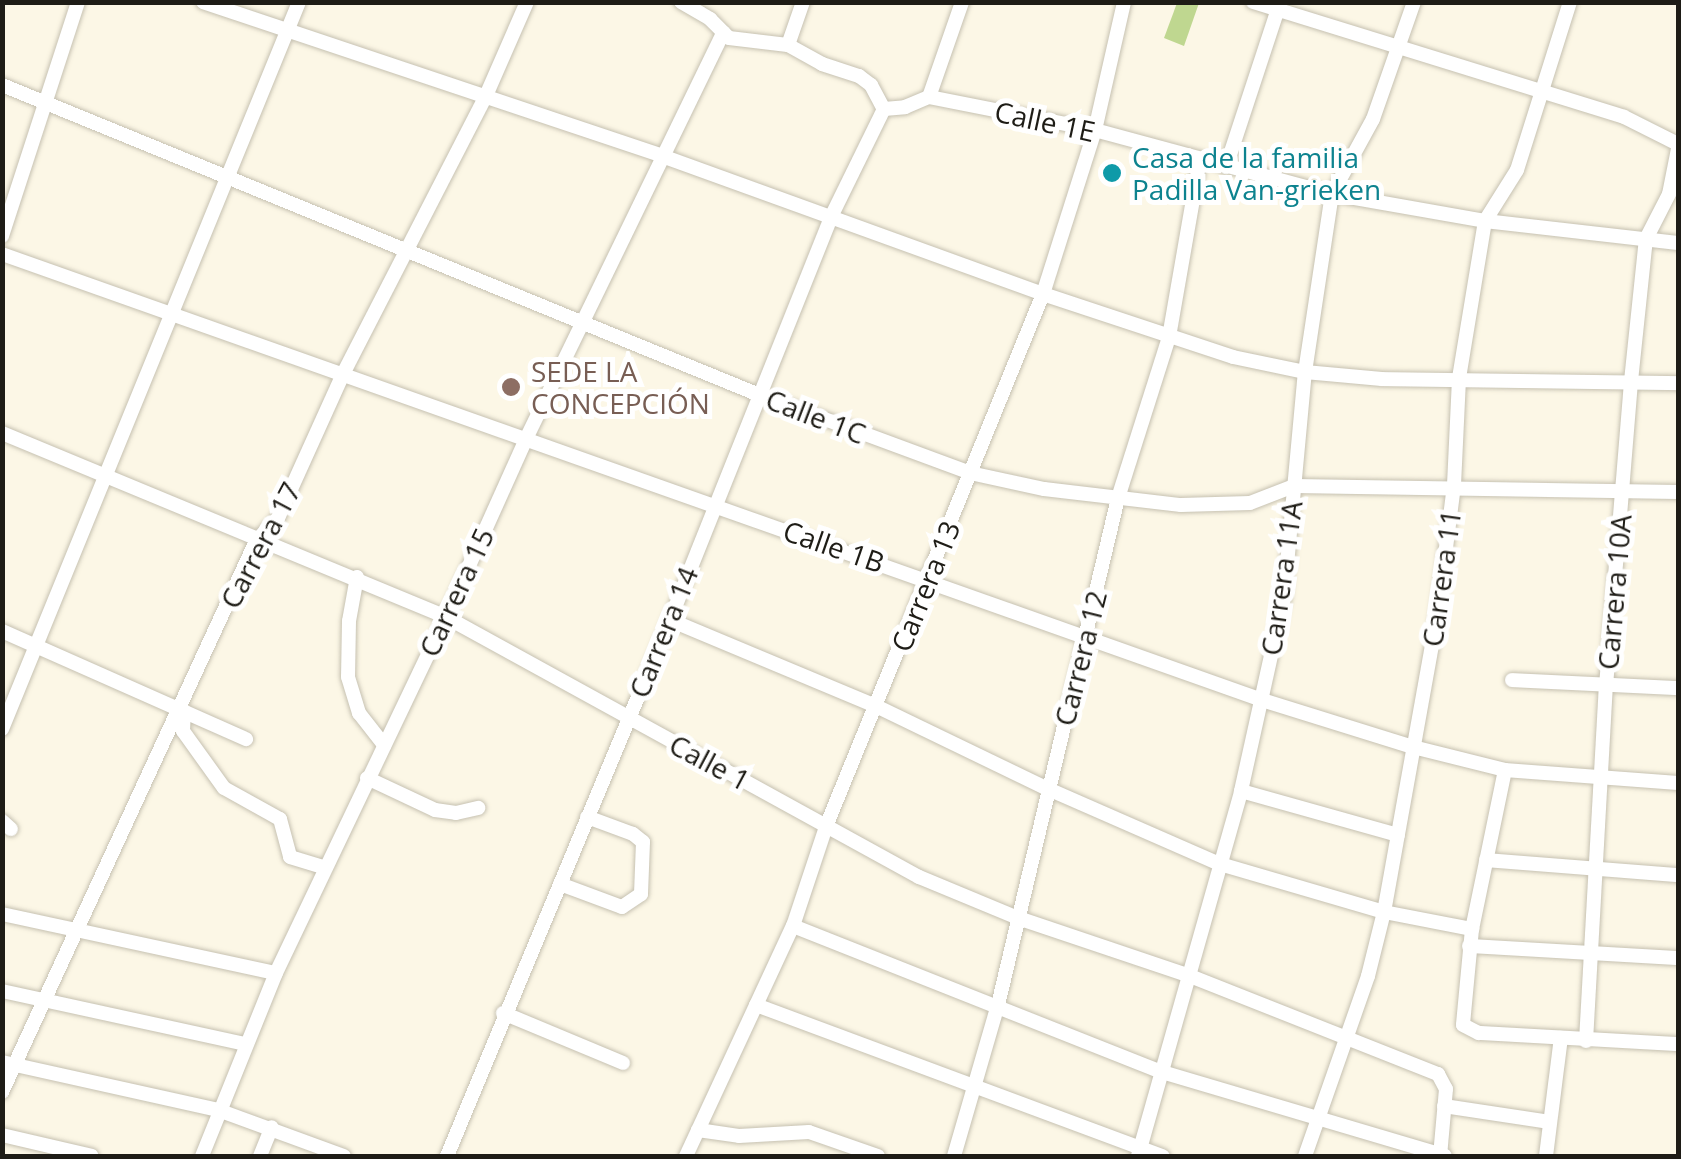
<!DOCTYPE html>
<html>
<head>
<meta charset="utf-8">
<style>
  body { margin:0 }
  #map { position:relative; width:1681px; height:1159px; overflow:hidden; background:#fcf7e6; font-family:"Open Sans",sans-serif }
  div>[style] { position:absolute }
  [style*='--x'] { left:calc(var(--x)*1px); top:calc(var(--y)*1px); width:calc(var(--w)*1px); rotate:calc(var(--a)*1deg) }
  .green>* { inset:0; background:#bfd790 }
  .roads { filter:drop-shadow(0 0 2px #c6c1b1) drop-shadow(0 0 2px #c6c1b1) }
  .minor>* { height:14px; margin:-7px; padding:0 7px; transform-origin:7px; border-radius:7px; background:#fff }
  .dots>* { width:28px; height:28px; translate:-50% -50%; box-sizing:border-box; border:5px solid #fff; border-radius:50% }
  span { translate:-50% -50%; white-space:nowrap; text-align:center; line-height:1.15; -webkit-text-stroke:10px #fff; paint-order:stroke }
  .street-label { font-size:28px; color:#1e1c16 }
  .culture-label { font-size:28px; color:#0d838f }
  .left { translate:0 -50%; text-align:left }
  .education-label { font-size:28px; color:#785e54 }
  .frame { position:absolute; inset:0; border:5px solid #1e1c16; pointer-events:none }
</style>
</head>
<body>
<div id="map">
  <div class="green">
    <i style="clip-path:polygon(1177px 3px,1199px 3px,1184px 46px,1164px 38px)"></i>
  </div>
  <div class="roads">
    <div class="minor">
      <i style="--x:203;--y:2;--w:484;--a:18.5"></i>
      <i style="--x:662;--y:156;--w:405;--a:19.9"></i>
      <i style="--x:1043;--y:294;--w:200;--a:18.3"></i>
      <i style="--x:1233;--y:357;--w:74;--a:11.8"></i>
      <i style="--x:1305;--y:372;--w:77;--a:5.2"></i>
      <i style="--x:1382;--y:379;--w:296;--a:0.8"></i>
      <i style="--x:681;--y:2;--w:34;--a:30"></i>
      <i style="--x:710;--y:19;--w:27;--a:45"></i>
      <i style="--x:729;--y:38;--w:59;--a:6.8"></i>
      <i style="--x:788;--y:45;--w:39;--a:29"></i>
      <i style="--x:822;--y:64;--w:39;--a:18"></i>
      <i style="--x:859;--y:76;--w:15;--a:37"></i>
      <i style="--x:871;--y:85;--w:27;--a:62"></i>
      <i style="--x:1253;--y:2;--w:388;--a:17.2"></i>
      <i style="--x:1624;--y:117;--w:60;--a:26.6"></i>
      <i style="--x:788;--y:45;--w:46;--a:-70.8"></i>
      <i style="--x:2;--y:85;--w:816;--a:22.26"></i>
      <i style="--x:757;--y:394;--w:227;--a:20.3"></i>
      <i style="--x:970;--y:473;--w:76;--a:12.2"></i>
      <i style="--x:1044;--y:489;--w:138;--a:6.7"></i>
      <i style="--x:1181;--y:505;--w:69;--a:-1.7"></i>
      <i style="--x:1250;--y:503;--w:47;--a:-21.1"></i>
      <i style="--x:1294;--y:486;--w:384;--a:0.9"></i>
      <i style="--x:929;--y:97;--w:101;--a:-70.8"></i>
      <i style="--x:884;--y:109;--w:21;--a:-5"></i>
      <i style="--x:905;--y:107;--w:26;--a:-23"></i>
      <i style="--x:929;--y:97;--w:169;--a:11.2"></i>
      <i style="--x:1095;--y:130;--w:245;--a:15.1"></i>
      <i style="--x:1332;--y:194;--w:155;--a:10"></i>
      <i style="--x:1485;--y:221;--w:194;--a:6.5"></i>
      <i style="--x:1226;--y:167;--w:173;--a:-71.8"></i>
      <i style="--x:2;--y:236;--w:246;--a:-72"></i>
      <i style="--x:2;--y:254;--w:1337;--a:19.49"></i>
      <i style="--x:1262;--y:700;--w:158;--a:17.3"></i>
      <i style="--x:1413;--y:747;--w:95;--a:14"></i>
      <i style="--x:1505;--y:770;--w:173;--a:4.3"></i>
      <i style="--x:2;--y:433;--w:481;--a:22.5"></i>
      <i style="--x:446;--y:617;--w:540;--a:28.8"></i>
      <i style="--x:919;--y:877;--w:107;--a:22.5"></i>
      <i style="--x:1018;--y:918;--w:182;--a:18.6"></i>
      <i style="--x:1190;--y:976;--w:267;--a:21.6"></i>
      <i style="--x:1438;--y:1074;--w:17;--a:62"></i>
      <i style="--x:1446;--y:1089;--w:67;--a:95.1"></i>
      <i style="--x:357;--y:577;--w:45;--a:100.3"></i>
      <i style="--x:349;--y:621;--w:56;--a:91"></i>
      <i style="--x:348;--y:677;--w:38;--a:73"></i>
      <i style="--x:359;--y:713;--w:41;--a:52"></i>
      <i style="--x:670;--y:620;--w:223;--a:22.7"></i>
      <i style="--x:876;--y:706;--w:191;--a:25.8"></i>
      <i style="--x:1048;--y:789;--w:188;--a:23.6"></i>
      <i style="--x:1220;--y:864;--w:171;--a:16.3"></i>
      <i style="--x:1384;--y:912;--w:90;--a:10.9"></i>
      <i style="--x:2;--y:631;--w:267;--a:23.9"></i>
      <i style="--x:1512;--y:680;--w:166;--a:2.8"></i>
      <i style="--x:184;--y:711;--w:20;--a:93"></i>
      <i style="--x:183;--y:731;--w:70;--a:54.3"></i>
      <i style="--x:224;--y:788;--w:64;--a:29"></i>
      <i style="--x:280;--y:819;--w:39;--a:75"></i>
      <i style="--x:290;--y:857;--w:37;--a:17"></i>
      <i style="--x:2;--y:729;--w:785;--a:-67.78"></i>
      <i style="--x:1505;--y:770;--w:162;--a:101.7"></i>
      <i style="--x:1472;--y:929;--w:96;--a:95.4"></i>
      <i style="--x:1463;--y:1025;--w:18;--a:27"></i>
      <i style="--x:1479;--y:1033;--w:199;--a:3.2"></i>
      <i style="--x:367;--y:778;--w:75;--a:25.2"></i>
      <i style="--x:435;--y:810;--w:21;--a:8"></i>
      <i style="--x:456;--y:813;--w:23;--a:-13"></i>
      <i style="--x:1241;--y:791;--w:163;--a:15.7"></i>
      <i style="--x:2;--y:821;--w:12;--a:42"></i>
      <i style="--x:1486;--y:860;--w:193;--a:4.5"></i>
      <i style="--x:560;--y:884;--w:66;--a:20.4"></i>
      <i style="--x:622;--y:907;--w:23;--a:-34"></i>
      <i style="--x:641;--y:894;--w:52;--a:-87.8"></i>
      <i style="--x:643;--y:842;--w:13;--a:-141"></i>
      <i style="--x:633;--y:834;--w:49;--a:-159.7"></i>
      <i style="--x:2;--y:914;--w:280;--a:12.2"></i>
      <i style="--x:793;--y:926;--w:397;--a:21.6"></i>
      <i style="--x:1162;--y:1072;--w:295;--a:16.5"></i>
      <i style="--x:1469;--y:946;--w:209;--a:3.3"></i>
      <i style="--x:2;--y:991;--w:250;--a:12.3"></i>
      <i style="--x:756;--y:1005;--w:434;--a:20.4"></i>
      <i style="--x:503;--y:1013;--w:130;--a:22.6"></i>
      <i style="--x:1586;--y:1041;--w:356;--a:-86.8"></i>
      <i style="--x:1606;--y:686;--w:306;--a:-85.3"></i>
      <i style="--x:1631;--y:381;--w:143;--a:-84"></i>
      <i style="--x:1646;--y:239;--w:51;--a:-62.9"></i>
      <i style="--x:1669;--y:194;--w:46;--a:-78.7"></i>
      <i style="--x:2;--y:1062;--w:221;--a:12.5"></i>
      <i style="--x:218;--y:1110;--w:134;--a:20.1"></i>
      <i style="--x:2;--y:1092;--w:607;--a:-65.25"></i>
      <i style="--x:256;--y:541;--w:32;--a:-46"></i>
      <i style="--x:278;--y:518;--w:158;--a:-65.7"></i>
      <i style="--x:343;--y:374;--w:310;--a:-62.8"></i>
      <i style="--x:485;--y:98;--w:105;--a:-66.4"></i>
      <i style="--x:1444;--y:1106;--w:107;--a:8.6"></i>
      <i style="--x:698;--y:1130;--w:41;--a:8.3"></i>
      <i style="--x:739;--y:1136;--w:70;--a:-3.3"></i>
      <i style="--x:809;--y:1132;--w:73;--a:19.2"></i>
      <i style="--x:2;--y:1135;--w:92;--a:13.1"></i>
      <i style="--x:202;--y:1156;--w:197;--a:-68"></i>
      <i style="--x:276;--y:973;--w:395;--a:-64.5"></i>
      <i style="--x:446;--y:617;--w:193;--a:-65.8"></i>
      <i style="--x:525;--y:441;--w:454;--a:-64.1"></i>
      <i style="--x:260;--y:1156;--w:31;--a:-68"></i>
      <i style="--x:447;--y:1156;--w:581;--a:-67.41"></i>
      <i style="--x:670;--y:620;--w:436;--a:-68.2"></i>
      <i style="--x:832;--y:215;--w:118;--a:-63.9"></i>
      <i style="--x:686;--y:1156;--w:254;--a:-65.1"></i>
      <i style="--x:793;--y:926;--w:108;--a:-71.6"></i>
      <i style="--x:827;--y:824;--w:572;--a:-67.83"></i>
      <i style="--x:1043;--y:294;--w:172;--a:-72.4"></i>
      <i style="--x:1095;--y:130;--w:131;--a:-77.2"></i>
      <i style="--x:954;--y:1156;--w:157;--a:-73.8"></i>
      <i style="--x:998;--y:1005;--w:521;--a:-76.68"></i>
      <i style="--x:1118;--y:498;--w:169;--a:-72.4"></i>
      <i style="--x:1169;--y:337;--w:181;--a:-80.1"></i>
      <i style="--x:1138;--y:1156;--w:379;--a:-74.2"></i>
      <i style="--x:1241;--y:791;--w:199;--a:-77.5"></i>
      <i style="--x:1284;--y:597;--w:226;--a:-84.7"></i>
      <i style="--x:1305;--y:372;--w:180;--a:-81.4"></i>
      <i style="--x:1332;--y:194;--w:85;--a:-61.3"></i>
      <i style="--x:1373;--y:119;--w:124;--a:-70.7"></i>
      <i style="--x:1305;--y:1156;--w:191;--a:-70.7"></i>
      <i style="--x:1368;--y:976;--w:66;--a:-76"></i>
      <i style="--x:1384;--y:912;--w:299;--a:-79.8"></i>
      <i style="--x:1437;--y:618;--w:134;--a:-82.7"></i>
      <i style="--x:1454;--y:485;--w:107;--a:-87.3"></i>
      <i style="--x:1459;--y:378;--w:159;--a:-80.6"></i>
      <i style="--x:1485;--y:221;--w:60;--a:-57.9"></i>
      <i style="--x:1517;--y:170;--w:176;--a:-72.5"></i>
      <i style="--x:1546;--y:1156;--w:119;--a:-82.8"></i>
    </div>
  </div>
  <div class="dots">
    <i style="left:1112px;top:173px;background:#0f9aa8"></i>
    <i style="left:511px;top:387px;background:#8d6e63"></i>
  </div>
  <div class="street-label">
    <span style="left:1045px;top:121px;rotate:12deg">Calle 1E</span>
    <span style="left:816px;top:416px;rotate:21deg">Calle 1C</span>
    <span style="left:260px;top:545px;rotate:-62deg">Carrera 17</span>
    <span style="left:834px;top:546px;rotate:19deg">Calle 1B</span>
    <span style="left:1281px;top:578px;rotate:-82deg">Carrera 11A</span>
    <span style="left:1441px;top:578px;rotate:-82deg">Carrera 11</span>
    <span style="left:925px;top:586px;rotate:-68deg">Carrera 13</span>
    <span style="left:456px;top:592px;rotate:-65deg">Carrera 15</span>
    <span style="left:1614px;top:592px;rotate:-85deg">Carrera 10A</span>
    <span style="left:663px;top:632px;rotate:-68deg">Carrera 14</span>
    <span style="left:1080px;top:658px;rotate:-76deg">Carrera 12</span>
    <span style="left:710px;top:762px;rotate:28deg">Calle 1</span>
  </div>
  <div class="culture-label">
    <span class="left" style="left:1132px;top:173px">Casa de la familia<br>Padilla Van-grieken</span>
  </div>
  <div class="education-label">
    <span class="left" style="left:531px;top:387px">SEDE LA<br>CONCEPCIÓN</span>
  </div>
  <div class="frame"></div>
</div>
</body>
</html>
